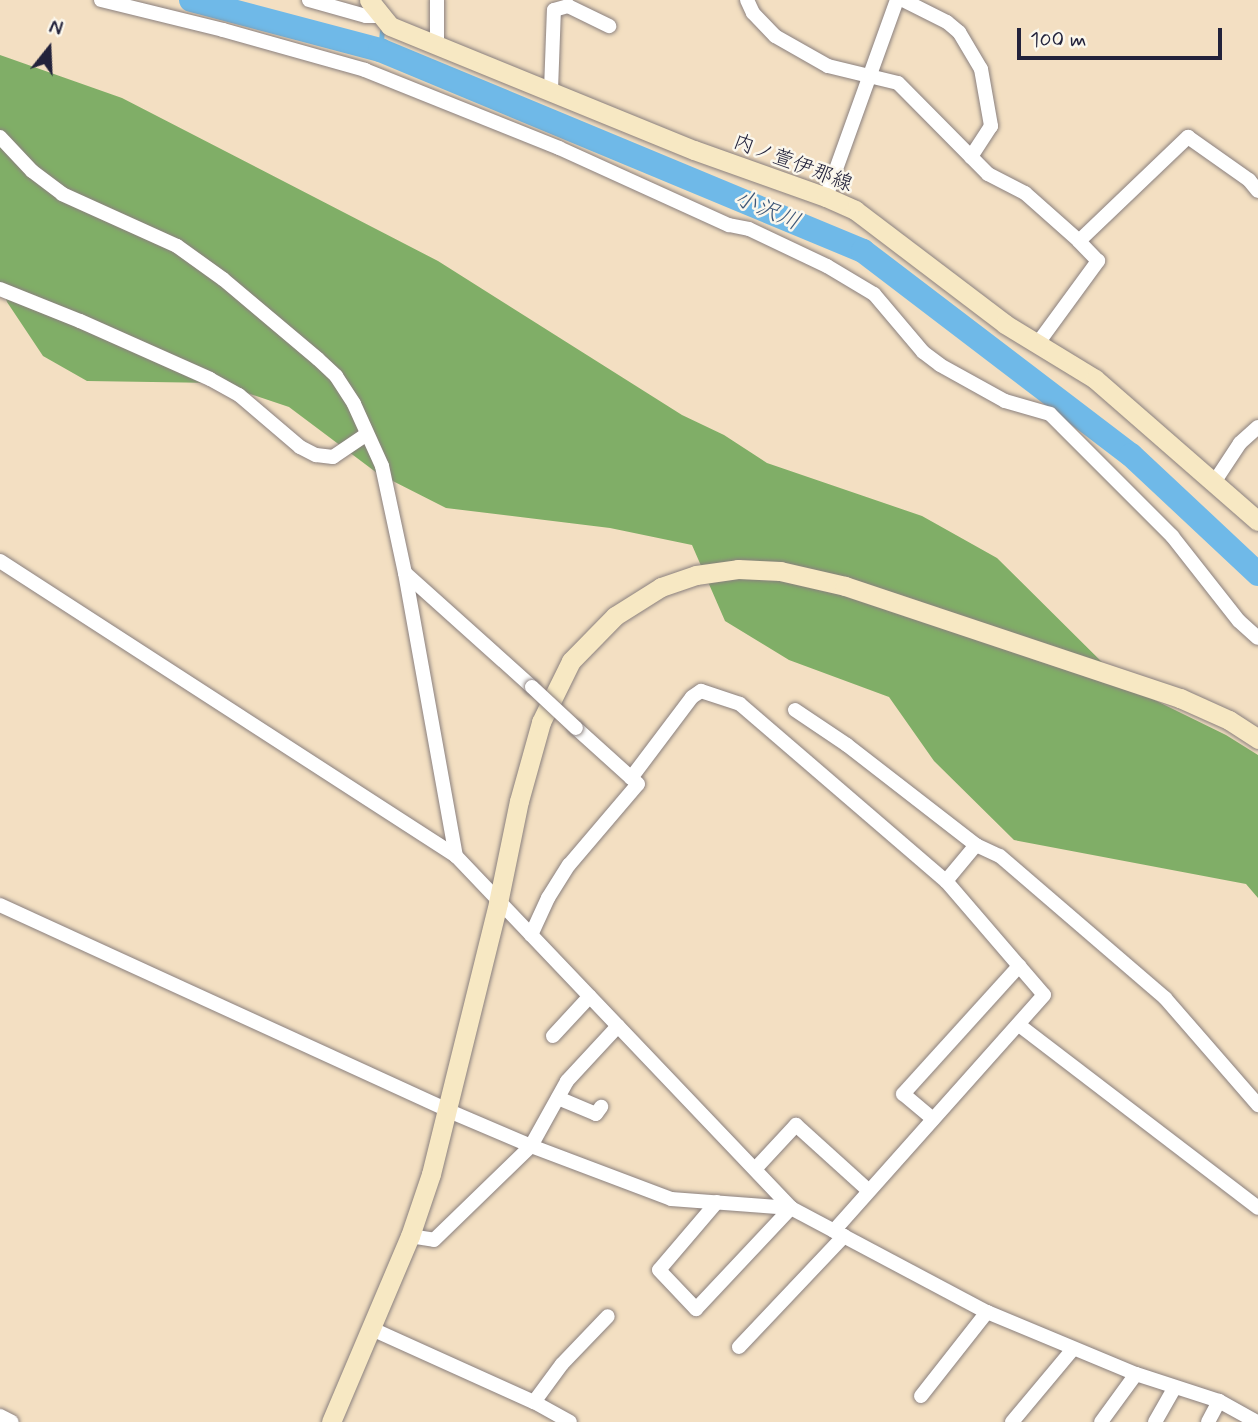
<!DOCTYPE html>
<html>
<head>
<meta charset="utf-8">
<style>
  body { margin:0 }
  #map { position:relative; width:1258px; height:1422px; overflow:hidden; background:#f3dfc2; font-family:Mynerve,"Klee One",sans-serif }
  div>[style] { position:absolute }
  [style*='--x'] { left:calc(var(--x)*1px); top:calc(var(--y)*1px); width:calc(var(--w)*1px); rotate:calc(var(--a)*1deg) }
  .forest>* { inset:0; background:#80ae67 }
  .stream>* { height:4.5px; margin:-2.25px; padding:0 2.25px; transform-origin:2.25px; border-radius:2.25px; background:#6fb9e8 }
  .river>* { height:24px; margin:-12px; padding:0 12px; transform-origin:12px; border-radius:12px; background:#6fb9e8 }
  .roads { filter:drop-shadow(0 0 2px #8a807e) drop-shadow(0 0 2px #8a807e) }
  .street>* { height:14px; margin:-7px; padding:0 7px; transform-origin:7px; border-radius:7px; background:#fff }
  .secondary>* { height:19px; margin:-9.5px; padding:0 9.5px; transform-origin:9.5px; border-radius:9.5px; background:#f7e8c3 }
  .bridges { filter:drop-shadow(0 0 2px #8a807e) drop-shadow(0 0 2px #8a807e) }
  .street-bridge>* { height:14px; margin:-7px; padding:0 7px; transform-origin:7px; border-radius:7px; background:#fff }
  span { translate:-50% -50%; white-space:nowrap; text-align:center; line-height:1.15; -webkit-text-stroke:5px #fbf7ec; paint-order:stroke }
  .street-label { font-size:21px; color:#22223b }
  .water-label { font-size:23px; color:#3d5778; font-style:italic }
  .north { position:absolute; left:14px; top:14px; width:70px; height:70px; -webkit-text-stroke:5px #fbf7ec; paint-order:stroke; rotate:18deg; font-size:19px; font-weight:700; line-height:28px; text-align:center; color:#22223b }
  .north::after { content:''; display:block; margin:auto; width:24px; height:32px; background:#22223b; clip-path:polygon(50% 0,100% 100%,50% 72%,0 100%) }
  .scale { position:absolute; left:1017px; top:28px; width:205px; height:32px; box-sizing:border-box; border:4px solid #22223b; border-top:0; padding-left:9px; font-size:21px; line-height:24px; white-space:nowrap; color:#22223b; -webkit-text-stroke:5px #fbf7ec; paint-order:stroke }
</style>
</head>
<body>
<div id="map">
  <div class="forest">
    <i style="clip-path:polygon(0 55px,122px 98px,438px 261px,682px 415px,724px 435px,767px 463px,922px 516px,997px 558px,1126px 686px,1226px 735px,1258px 755px,1258px 898px,1246px 884px,1014px 840px,934px 761px,889px 697px,789px 660px,725px 621px,692px 545px,610px 528px,446px 508px,377px 473px,289px 407px,217px 383px,87px 381px,43px 356px,7px 302px,0 282px)"></i>
  </div>
  <div class="stream">
    <i style="--x:380;--y:50;--w:18;--a:-84"></i>
  </div>
  <div class="river">
    <i style="--x:191;--y:0;--w:196;--a:14.8"></i>
    <i style="--x:380;--y:50;--w:523;--a:22.59"></i>
    <i style="--x:863;--y:251;--w:337;--a:37.3"></i>
    <i style="--x:1131;--y:455;--w:174;--a:43.1"></i>
  </div>
  <div class="roads">
    <div class="street">
      <i style="--x:101;--y:0;--w:126;--a:13.8"></i>
      <i style="--x:223;--y:30;--w:148;--a:15.7"></i>
      <i style="--x:365;--y:70;--w:209;--a:21.9"></i>
      <i style="--x:559;--y:148;--w:187;--a:24.4"></i>
      <i style="--x:729;--y:225;--w:20;--a:11"></i>
      <i style="--x:749;--y:229;--w:86;--a:25.4"></i>
      <i style="--x:827;--y:266;--w:55;--a:30.8"></i>
      <i style="--x:874;--y:294;--w:76;--a:49.8"></i>
      <i style="--x:923;--y:352;--w:21;--a:37"></i>
      <i style="--x:940;--y:365;--w:74;--a:29"></i>
      <i style="--x:1005;--y:401;--w:47;--a:16.1"></i>
      <i style="--x:1050;--y:414;--w:173;--a:45"></i>
      <i style="--x:1172;--y:536;--w:108;--a:51.8"></i>
      <i style="--x:1239;--y:621;--w:25;--a:42"></i>
      <i style="--x:309;--y:0;--w:59;--a:15.7"></i>
      <i style="--x:366;--y:16;--w:14;--a:0"></i>
      <i style="--x:437;--y:0;--w:44;--a:90"></i>
      <i style="--x:747;--y:0;--w:14;--a:65"></i>
      <i style="--x:753;--y:13;--w:32;--a:46"></i>
      <i style="--x:775;--y:36;--w:61;--a:29.5"></i>
      <i style="--x:828;--y:66;--w:72;--a:13.7"></i>
      <i style="--x:898;--y:83;--w:128;--a:45.3"></i>
      <i style="--x:988;--y:174;--w:42;--a:27.2"></i>
      <i style="--x:1025;--y:193;--w:72;--a:41.6"></i>
      <i style="--x:1079;--y:241;--w:151;--a:-43.7"></i>
      <i style="--x:1188;--y:137;--w:75;--a:35.2"></i>
      <i style="--x:1249;--y:180;--w:14;--a:51"></i>
      <i style="--x:903;--y:0;--w:49;--a:26.6"></i>
      <i style="--x:947;--y:22;--w:16;--a:40"></i>
      <i style="--x:959;--y:32;--w:43;--a:59.3"></i>
      <i style="--x:981;--y:69;--w:58;--a:80"></i>
      <i style="--x:991;--y:126;--w:37;--a:123"></i>
      <i style="--x:551;--y:90;--w:80;--a:-87.9"></i>
      <i style="--x:554;--y:10;--w:15;--a:-16"></i>
      <i style="--x:568;--y:6;--w:46;--a:26"></i>
      <i style="--x:0;--y:137;--w:47;--a:46.7"></i>
      <i style="--x:32;--y:171;--w:38;--a:37"></i>
      <i style="--x:62;--y:194;--w:126;--a:24.3"></i>
      <i style="--x:177;--y:246;--w:57;--a:35.7"></i>
      <i style="--x:223;--y:279;--w:124;--a:40.1"></i>
      <i style="--x:318;--y:359;--w:25;--a:43"></i>
      <i style="--x:336;--y:376;--w:33;--a:57"></i>
      <i style="--x:354;--y:404;--w:68;--a:65.7"></i>
      <i style="--x:382;--y:466;--w:109;--a:77.9"></i>
      <i style="--x:405;--y:573;--w:288;--a:79.8"></i>
      <i style="--x:826;--y:197;--w:209;--a:-70.2"></i>
      <i style="--x:0;--y:289;--w:86;--a:21.8"></i>
      <i style="--x:80;--y:321;--w:142;--a:24"></i>
      <i style="--x:210;--y:379;--w:33;--a:29"></i>
      <i style="--x:239;--y:395;--w:80;--a:40.4"></i>
      <i style="--x:300;--y:447;--w:18;--a:27"></i>
      <i style="--x:316;--y:455;--w:17;--a:7"></i>
      <i style="--x:333;--y:457;--w:41;--a:-34.1"></i>
      <i style="--x:1038;--y:343;--w:102;--a:-53.8"></i>
      <i style="--x:1098;--y:261;--w:28;--a:-134"></i>
      <i style="--x:1213;--y:484;--w:49;--a:-56.6"></i>
      <i style="--x:1240;--y:443;--w:24;--a:-42"></i>
      <i style="--x:0;--y:561;--w:543;--a:32.9"></i>
      <i style="--x:456;--y:856;--w:486;--a:46.4"></i>
      <i style="--x:405;--y:573;--w:171;--a:41.9"></i>
      <i style="--x:795;--y:710;--w:63;--a:33.9"></i>
      <i style="--x:847;--y:745;--w:163;--a:37.8"></i>
      <i style="--x:631;--y:778;--w:101;--a:-53"></i>
      <i style="--x:692;--y:697;--w:11;--a:-34"></i>
      <i style="--x:701;--y:691;--w:41;--a:18.4"></i>
      <i style="--x:740;--y:704;--w:272;--a:40.7"></i>
      <i style="--x:946;--y:881;--w:150;--a:49.3"></i>
      <i style="--x:1044;--y:995;--w:316;--a:131.7"></i>
      <i style="--x:946;--y:881;--w:47;--a:-50.2"></i>
      <i style="--x:976;--y:845;--w:26;--a:25"></i>
      <i style="--x:1000;--y:856;--w:218;--a:40.7"></i>
      <i style="--x:1165;--y:998;--w:142;--a:49"></i>
      <i style="--x:0;--y:905;--w:494;--a:24.6"></i>
      <i style="--x:449;--y:1111;--w:89;--a:23.1"></i>
      <i style="--x:531;--y:1146;--w:150;--a:20.7"></i>
      <i style="--x:671;--y:1199;--w:120;--a:4.3"></i>
      <i style="--x:791;--y:1208;--w:222;--a:28"></i>
      <i style="--x:987;--y:1312;--w:161;--a:22.6"></i>
      <i style="--x:1136;--y:1374;--w:87;--a:18"></i>
      <i style="--x:1219;--y:1401;--w:43;--a:28.9"></i>
      <i style="--x:531;--y:935;--w:41;--a:-65.3"></i>
      <i style="--x:548;--y:898;--w:39;--a:-58"></i>
      <i style="--x:569;--y:865;--w:106;--a:-49.6"></i>
      <i style="--x:638;--y:784;--w:84;--a:-137.9"></i>
      <i style="--x:1019;--y:1025;--w:301;--a:37.4"></i>
      <i style="--x:553;--y:1036;--w:54;--a:-47.2"></i>
      <i style="--x:558;--y:1098;--w:41;--a:22.8"></i>
      <i style="--x:596;--y:1114;--w:9;--a:-54"></i>
      <i style="--x:933;--y:1119;--w:39;--a:-140"></i>
      <i style="--x:903;--y:1094;--w:173;--a:-47.8"></i>
      <i style="--x:756;--y:1168;--w:59;--a:-47.1"></i>
      <i style="--x:796;--y:1125;--w:97;--a:42.1"></i>
      <i style="--x:717;--y:1202;--w:89;--a:130.5"></i>
      <i style="--x:659;--y:1270;--w:54;--a:46.5"></i>
      <i style="--x:696;--y:1309;--w:139;--a:-46.8"></i>
      <i style="--x:410;--y:1236;--w:24;--a:9"></i>
      <i style="--x:434;--y:1240;--w:135;--a:-44.1"></i>
      <i style="--x:531;--y:1146;--w:74;--a:-61"></i>
      <i style="--x:567;--y:1081;--w:75;--a:-47.2"></i>
      <i style="--x:372;--y:1329;--w:178;--a:24.3"></i>
      <i style="--x:534;--y:1402;--w:41;--a:29.1"></i>
      <i style="--x:739;--y:1347;--w:153;--a:-46.6"></i>
      <i style="--x:921;--y:1396;--w:107;--a:-51.8"></i>
      <i style="--x:534;--y:1402;--w:47;--a:-53.6"></i>
      <i style="--x:562;--y:1364;--w:66;--a:-46.2"></i>
      <i style="--x:0;--y:1416;--w:13;--a:27"></i>
      <i style="--x:1012;--y:1422;--w:95;--a:-50.1"></i>
      <i style="--x:1101;--y:1422;--w:59;--a:-53.9"></i>
      <i style="--x:1155;--y:1422;--w:40;--a:-60.3"></i>
      <i style="--x:1208;--y:1422;--w:24;--a:-62"></i>
    </div>
    <div class="secondary">
      <i style="--x:369;--y:0;--w:33;--a:51"></i>
      <i style="--x:390;--y:26;--w:328;--a:22.2"></i>
      <i style="--x:694;--y:150;--w:140;--a:19.6"></i>
      <i style="--x:826;--y:197;--w:32;--a:24"></i>
      <i style="--x:855;--y:210;--w:188;--a:37.2"></i>
      <i style="--x:1005;--y:324;--w:105;--a:31.4"></i>
      <i style="--x:1095;--y:379;--w:216;--a:41.1"></i>
      <i style="--x:331;--y:1422;--w:202;--a:-67"></i>
      <i style="--x:410;--y:1236;--w:65;--a:-71.3"></i>
      <i style="--x:431;--y:1174;--w:279;--a:-76.1"></i>
      <i style="--x:498;--y:903;--w:104;--a:-78.4"></i>
      <i style="--x:519;--y:801;--w:82;--a:-74.4"></i>
      <i style="--x:541;--y:722;--w:68;--a:-63.8"></i>
      <i style="--x:571;--y:661;--w:63;--a:-45.6"></i>
      <i style="--x:615;--y:616;--w:54;--a:-32.2"></i>
      <i style="--x:661;--y:587;--w:37;--a:-19"></i>
      <i style="--x:696;--y:575;--w:42;--a:-8.1"></i>
      <i style="--x:738;--y:569;--w:42;--a:2.7"></i>
      <i style="--x:780;--y:571;--w:67;--a:13"></i>
      <i style="--x:845;--y:586;--w:353;--a:18.5"></i>
      <i style="--x:1180;--y:698;--w:54;--a:24.2"></i>
      <i style="--x:1229;--y:720;--w:35;--a:33"></i>
    </div>
  </div>
  <div class="bridges">
    <div class="street-bridge">
      <i style="--x:532;--y:687;--w:60;--a:43"></i>
    </div>
  </div>
  <div class="street-label">
    <span style="left:793px;top:163px;rotate:21deg">内ノ萱伊那線</span>
  </div>
  <div class="water-label">
    <span style="left:767px;top:211px;rotate:23deg">小沢川</span>
  </div>
  <div class="north">N</div>
  <div class="scale">100 m</div>
</div>
</body>
</html>
